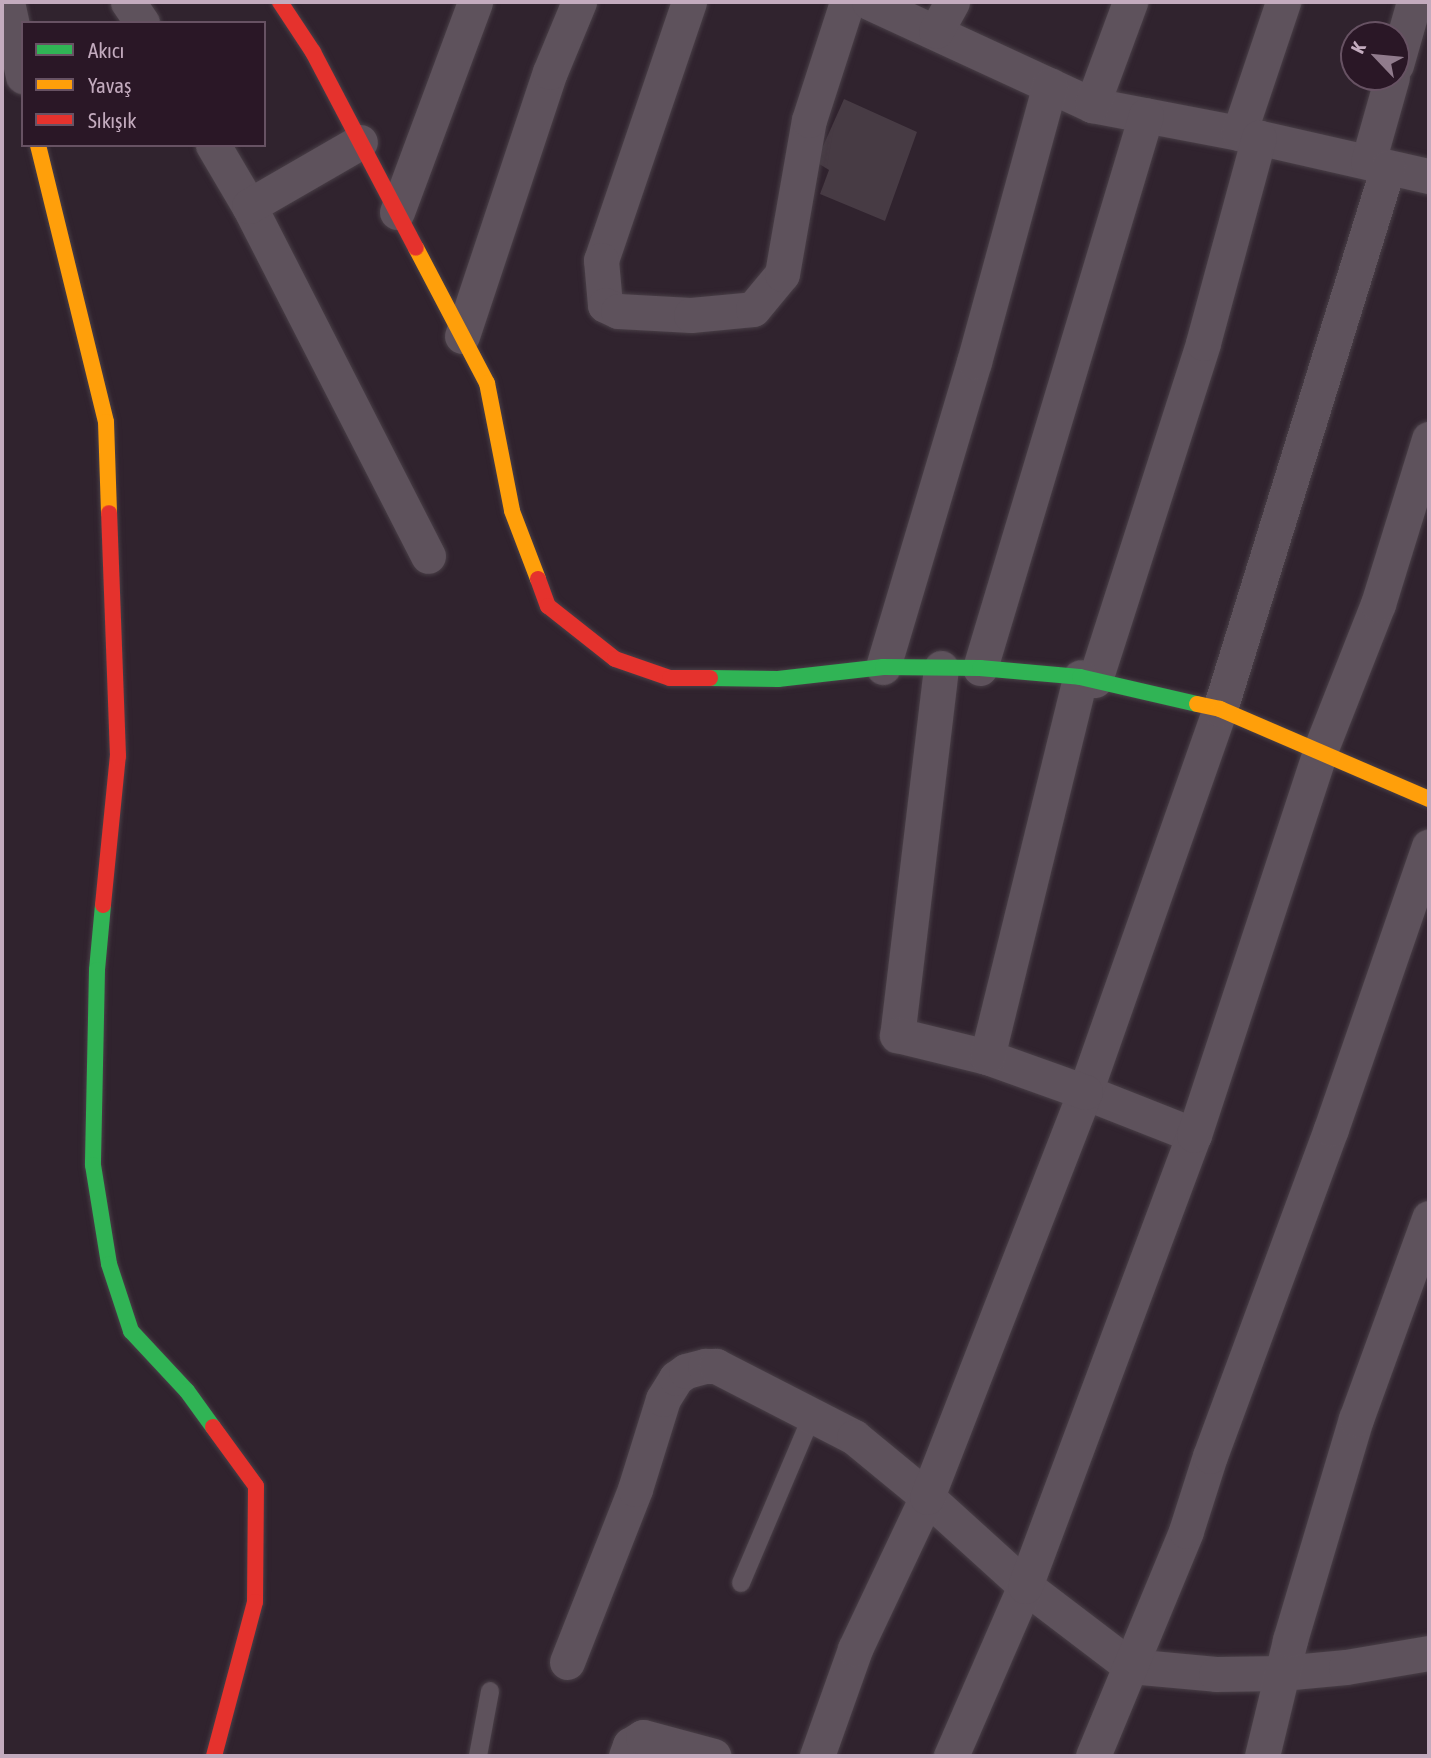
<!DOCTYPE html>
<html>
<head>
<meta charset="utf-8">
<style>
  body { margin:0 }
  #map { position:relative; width:1431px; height:1758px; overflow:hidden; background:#30232e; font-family:"Asap Condensed",sans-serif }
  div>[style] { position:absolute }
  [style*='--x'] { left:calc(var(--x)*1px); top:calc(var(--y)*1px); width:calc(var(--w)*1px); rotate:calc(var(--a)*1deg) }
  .building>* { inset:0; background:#473b44 }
  .roads { filter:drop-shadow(0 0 2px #493f47) drop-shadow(0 0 2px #493f47) }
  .lane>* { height:18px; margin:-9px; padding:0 9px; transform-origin:9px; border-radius:9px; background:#5e525c }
  .street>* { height:35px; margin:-17.5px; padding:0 17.5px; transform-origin:17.5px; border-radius:17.5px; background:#5e525c }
  .fast>* { height:16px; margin:-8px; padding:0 8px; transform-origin:8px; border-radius:8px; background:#30b455 }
  .slow>* { height:16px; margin:-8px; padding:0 8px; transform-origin:8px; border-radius:8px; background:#ff9f0a }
  .jam>* { height:16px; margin:-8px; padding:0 8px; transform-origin:8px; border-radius:8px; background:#e5322d }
  span { translate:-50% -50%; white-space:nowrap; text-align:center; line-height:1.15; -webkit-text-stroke:5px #2a1726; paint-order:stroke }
  .frame { position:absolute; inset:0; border:4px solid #c3abbe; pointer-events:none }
  .legend { position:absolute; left:21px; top:21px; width:245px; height:126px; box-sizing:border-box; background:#2a1726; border:2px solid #675263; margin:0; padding:9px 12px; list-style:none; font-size:21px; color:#c3abbe }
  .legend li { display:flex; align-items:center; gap:14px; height:35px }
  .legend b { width:35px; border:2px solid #675263 }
  .north { position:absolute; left:1340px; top:21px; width:70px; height:70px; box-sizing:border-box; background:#2a1726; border:2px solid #675263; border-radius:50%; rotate:296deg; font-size:19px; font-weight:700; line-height:28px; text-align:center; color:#c3abbe }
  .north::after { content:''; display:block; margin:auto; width:24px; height:32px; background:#907b8c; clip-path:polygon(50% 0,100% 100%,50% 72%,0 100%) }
</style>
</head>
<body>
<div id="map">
  <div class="building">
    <i style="clip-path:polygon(844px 99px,917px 132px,885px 221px,820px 194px,829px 170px,816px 162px)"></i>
  </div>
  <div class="roads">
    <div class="lane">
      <i style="--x:741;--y:1583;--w:181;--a:-67"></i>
      <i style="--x:478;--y:1756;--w:66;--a:-79.5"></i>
    </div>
    <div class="street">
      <i style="--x:7;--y:2;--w:76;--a:77.8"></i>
      <i style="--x:128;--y:2;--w:25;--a:56"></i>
      <i style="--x:689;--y:2;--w:273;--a:108.8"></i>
      <i style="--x:601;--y:260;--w:45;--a:84.9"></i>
      <i style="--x:605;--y:305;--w:14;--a:25"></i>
      <i style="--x:618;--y:311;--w:73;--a:3.1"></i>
      <i style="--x:691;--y:315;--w:62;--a:-5.5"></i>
      <i style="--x:753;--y:309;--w:45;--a:-50.4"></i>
      <i style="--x:782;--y:274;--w:156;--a:-80.1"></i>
      <i style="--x:809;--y:120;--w:124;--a:-72.1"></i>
      <i style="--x:869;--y:2;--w:246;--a:24.8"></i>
      <i style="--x:1092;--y:105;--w:150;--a:10.8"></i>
      <i style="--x:1239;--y:133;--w:195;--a:12.8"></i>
      <i style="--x:936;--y:31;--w:33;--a:-61"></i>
      <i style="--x:1396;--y:65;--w:66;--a:-74.1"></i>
      <i style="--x:1092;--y:105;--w:110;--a:-69.7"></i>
      <i style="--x:1239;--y:133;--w:138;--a:-71.4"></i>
      <i style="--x:213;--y:145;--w:71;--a:59.5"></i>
      <i style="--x:249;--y:206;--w:393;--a:62.9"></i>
      <i style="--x:1368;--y:162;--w:88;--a:-74.2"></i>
      <i style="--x:249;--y:206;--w:128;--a:-30"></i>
      <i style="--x:397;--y:212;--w:224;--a:-69.6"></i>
      <i style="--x:462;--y:336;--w:278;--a:-71.6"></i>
      <i style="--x:550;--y:72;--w:76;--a:-67.5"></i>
      <i style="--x:883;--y:667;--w:318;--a:-73.4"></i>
      <i style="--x:974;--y:362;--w:287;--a:-74.7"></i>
      <i style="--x:941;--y:668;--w:370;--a:96.8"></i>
      <i style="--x:897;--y:1035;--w:93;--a:13.7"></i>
      <i style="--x:980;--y:668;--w:577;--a:-73.29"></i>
      <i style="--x:1095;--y:680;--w:354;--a:-72.2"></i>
      <i style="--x:1203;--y:343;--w:213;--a:-74.8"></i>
      <i style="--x:1194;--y:1135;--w:117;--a:-158.5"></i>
      <i style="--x:1085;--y:1092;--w:406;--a:-70.6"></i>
      <i style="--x:1220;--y:709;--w:567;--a:-72.78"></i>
      <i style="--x:567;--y:1662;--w:186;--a:-68.5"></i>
      <i style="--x:635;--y:1489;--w:94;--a:-72.7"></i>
      <i style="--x:663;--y:1399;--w:25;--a:-58"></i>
      <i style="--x:676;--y:1378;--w:12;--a:-35"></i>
      <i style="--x:686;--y:1371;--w:20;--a:-15"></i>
      <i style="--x:705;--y:1366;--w:11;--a:0"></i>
      <i style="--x:716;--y:1366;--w:155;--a:27.2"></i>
      <i style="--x:854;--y:1437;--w:94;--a:39.4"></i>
      <i style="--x:927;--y:1497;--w:132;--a:42.2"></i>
      <i style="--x:1025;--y:1586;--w:132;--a:37.3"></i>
      <i style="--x:1130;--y:1666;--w:86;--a:5.3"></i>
      <i style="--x:1216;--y:1674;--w:66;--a:-0.9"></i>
      <i style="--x:1282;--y:1673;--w:64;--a:-5.4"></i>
      <i style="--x:1346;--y:1667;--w:84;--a:-9.6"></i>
      <i style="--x:626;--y:1756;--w:12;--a:-70"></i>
      <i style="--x:630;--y:1745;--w:15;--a:-32"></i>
      <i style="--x:643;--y:1737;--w:73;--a:15"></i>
      <i style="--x:817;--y:1756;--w:114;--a:-70.4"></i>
      <i style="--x:855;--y:1649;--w:168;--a:-64.7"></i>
      <i style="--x:927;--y:1497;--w:435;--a:-68.7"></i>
      <i style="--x:1085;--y:1092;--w:104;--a:-160.3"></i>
      <i style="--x:987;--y:1057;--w:391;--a:-76.2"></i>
      <i style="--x:951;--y:1756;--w:185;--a:-66.5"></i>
      <i style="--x:1025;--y:1586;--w:482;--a:-69.5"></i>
      <i style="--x:1194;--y:1135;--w:404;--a:-71.8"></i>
      <i style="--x:1320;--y:751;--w:158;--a:-68.5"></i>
      <i style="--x:1378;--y:604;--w:173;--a:-72.8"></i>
      <i style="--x:1093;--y:1756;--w:243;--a:-67.5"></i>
      <i style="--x:1186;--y:1531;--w:79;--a:-72.3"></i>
      <i style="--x:1210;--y:1456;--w:349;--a:-69.7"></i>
      <i style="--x:1331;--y:1129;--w:299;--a:-70.9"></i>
      <i style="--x:1262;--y:1756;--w:119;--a:-76.4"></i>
      <i style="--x:1290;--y:1640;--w:231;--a:-73.4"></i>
      <i style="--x:1356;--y:1419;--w:214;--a:-70"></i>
    </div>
    <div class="fast">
      <i style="--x:710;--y:678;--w:68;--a:0.8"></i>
      <i style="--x:778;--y:679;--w:106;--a:-6.5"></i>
      <i style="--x:883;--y:667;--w:97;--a:0.6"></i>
      <i style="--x:980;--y:668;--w:100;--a:5.1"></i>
      <i style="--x:1080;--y:677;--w:120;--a:13"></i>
      <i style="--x:103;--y:905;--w:65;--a:95.3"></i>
      <i style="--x:97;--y:970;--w:195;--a:91.2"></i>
      <i style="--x:93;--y:1165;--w:100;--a:80.8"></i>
      <i style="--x:109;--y:1264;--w:71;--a:71.8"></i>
      <i style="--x:131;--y:1331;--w:82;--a:47"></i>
      <i style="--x:187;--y:1391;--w:44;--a:54.2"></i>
    </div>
    <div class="slow">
      <i style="--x:38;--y:145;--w:285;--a:76.2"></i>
      <i style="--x:106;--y:422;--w:91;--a:88.1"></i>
      <i style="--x:416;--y:248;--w:153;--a:62.3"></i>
      <i style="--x:487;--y:383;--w:130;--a:78.9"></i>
      <i style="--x:512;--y:511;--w:73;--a:69.1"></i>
      <i style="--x:1197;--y:704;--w:24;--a:12"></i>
      <i style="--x:1220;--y:709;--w:228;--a:23.3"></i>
    </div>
    <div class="jam">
      <i style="--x:280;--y:2;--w:60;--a:56.6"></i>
      <i style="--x:313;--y:52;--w:221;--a:62.3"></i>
      <i style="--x:538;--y:579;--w:29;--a:70"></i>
      <i style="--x:548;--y:606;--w:85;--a:38.3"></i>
      <i style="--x:615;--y:659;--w:58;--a:19.1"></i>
      <i style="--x:670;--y:678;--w:40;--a:0"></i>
      <i style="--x:103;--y:905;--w:150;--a:-84.3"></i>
      <i style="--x:118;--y:756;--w:243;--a:-92.1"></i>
      <i style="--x:213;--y:1427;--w:73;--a:53.9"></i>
      <i style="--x:256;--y:1486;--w:116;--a:90.5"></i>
      <i style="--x:255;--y:1602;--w:159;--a:104.9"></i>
    </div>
  </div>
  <div class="frame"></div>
  <ul class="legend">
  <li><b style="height:9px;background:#30b455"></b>Akıcı</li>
  <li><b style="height:9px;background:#ff9f0a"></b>Yavaş</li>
  <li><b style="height:9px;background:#e5322d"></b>Sıkışık</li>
  </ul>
  <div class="north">K</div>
</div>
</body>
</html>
